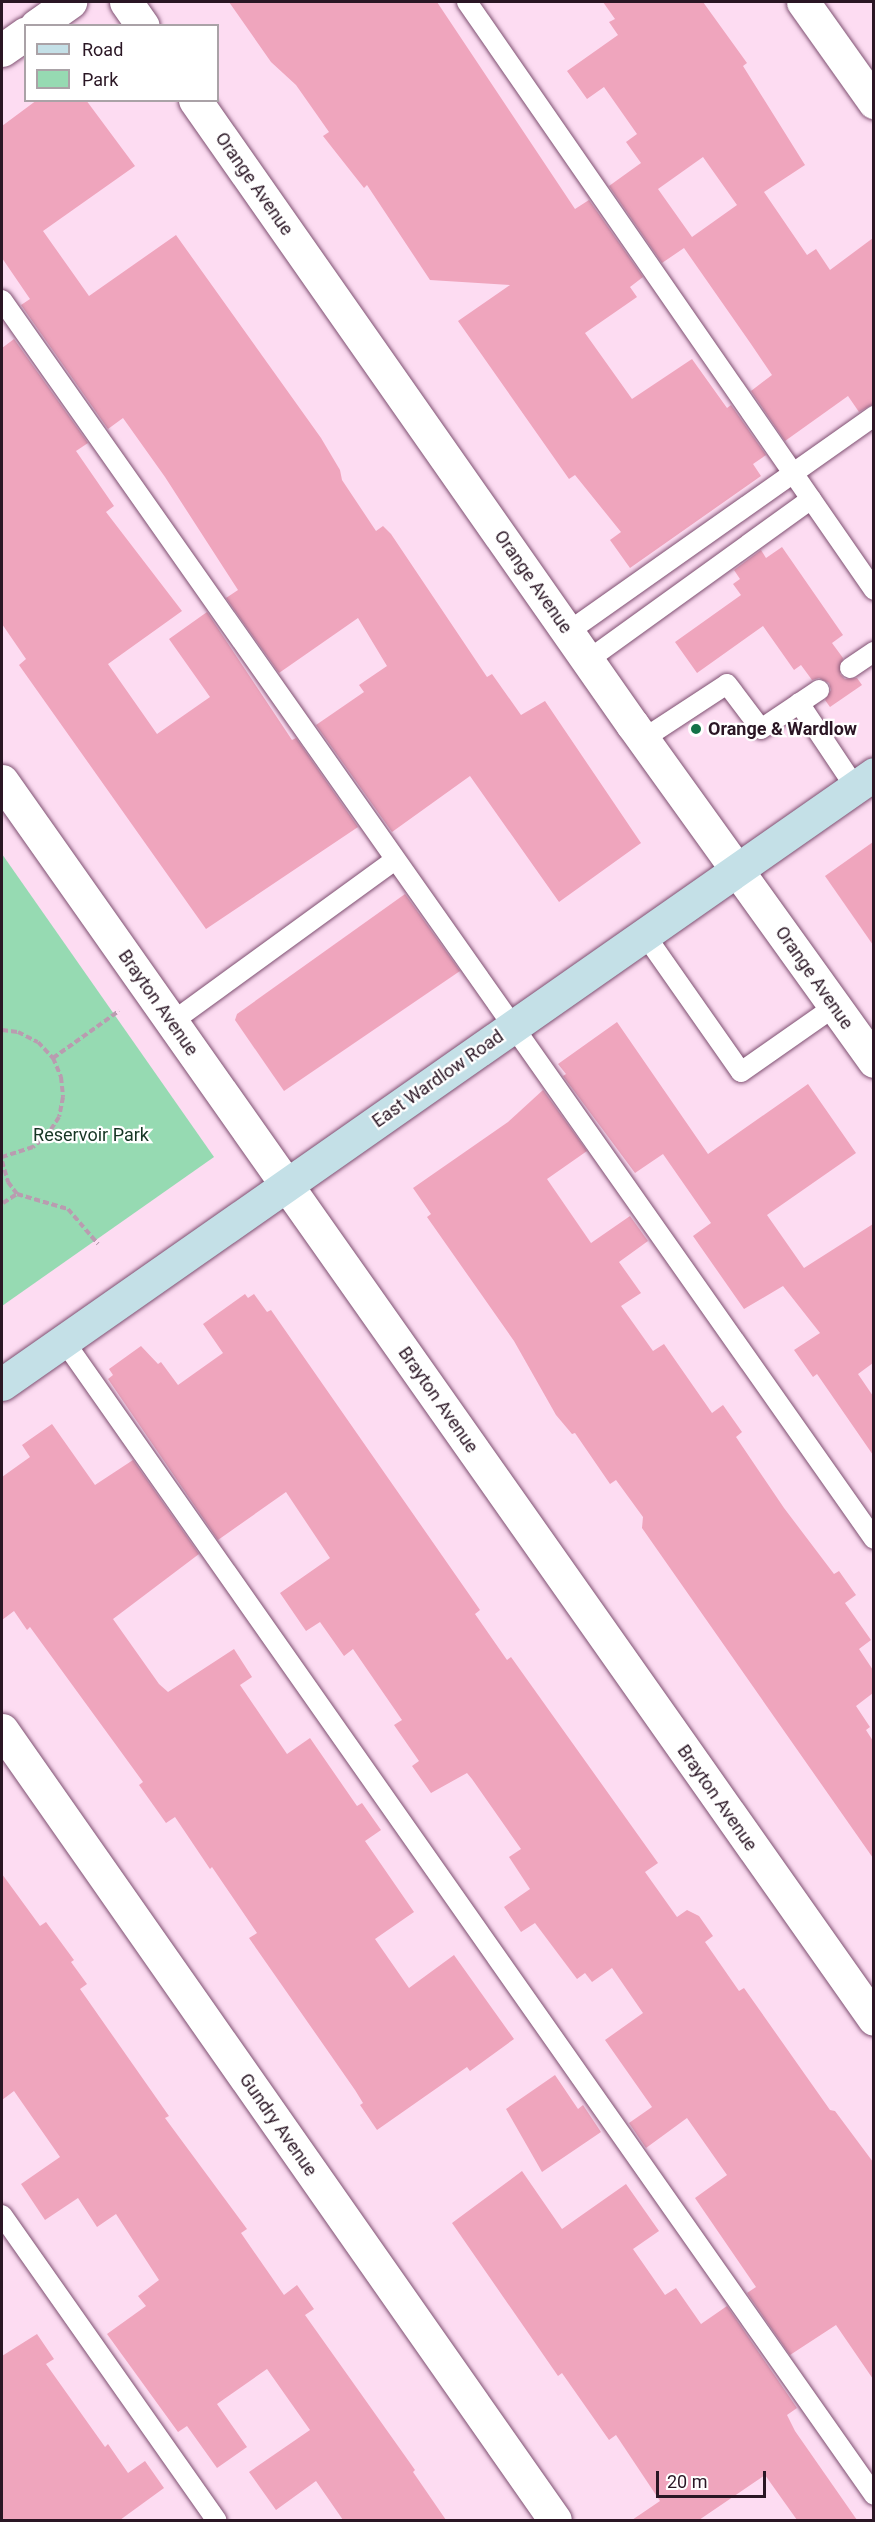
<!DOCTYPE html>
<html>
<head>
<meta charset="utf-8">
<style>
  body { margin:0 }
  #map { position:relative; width:875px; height:2522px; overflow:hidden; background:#fddcf2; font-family:Roboto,sans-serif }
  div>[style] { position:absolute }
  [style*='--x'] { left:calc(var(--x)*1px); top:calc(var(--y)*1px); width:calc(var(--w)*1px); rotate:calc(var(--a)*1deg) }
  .green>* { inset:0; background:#96dab2 }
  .building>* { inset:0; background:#efa5bd }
  .path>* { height:4px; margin-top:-2px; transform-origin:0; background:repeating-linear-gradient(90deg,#b99cb0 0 6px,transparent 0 9px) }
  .roads { filter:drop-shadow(0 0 2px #7e5071) drop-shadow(0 0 2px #7e5071) }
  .service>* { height:20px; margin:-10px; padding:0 10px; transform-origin:10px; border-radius:10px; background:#fff }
  .minor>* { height:33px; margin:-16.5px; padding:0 16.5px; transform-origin:16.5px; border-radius:16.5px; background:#fff }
  .tertiary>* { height:33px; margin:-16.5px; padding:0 16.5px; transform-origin:16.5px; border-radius:16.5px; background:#fff }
  .secondary>* { height:33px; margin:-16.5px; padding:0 16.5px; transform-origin:16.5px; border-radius:16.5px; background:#c4e0e7 }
  .dots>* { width:16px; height:16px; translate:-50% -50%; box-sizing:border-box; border:3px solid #fff; border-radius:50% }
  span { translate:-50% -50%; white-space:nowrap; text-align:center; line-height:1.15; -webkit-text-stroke:4.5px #fff; paint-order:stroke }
  .street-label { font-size:18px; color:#2a1624 }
  .poi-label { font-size:18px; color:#2a1624; font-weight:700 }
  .left { translate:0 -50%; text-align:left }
  .park-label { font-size:18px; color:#163524 }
  .frame { position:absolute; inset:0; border:3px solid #2a1624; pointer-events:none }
  .legend { position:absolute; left:24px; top:24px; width:195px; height:78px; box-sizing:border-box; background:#fff; border:2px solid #aaa2a7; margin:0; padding:8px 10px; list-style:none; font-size:18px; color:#2a1624 }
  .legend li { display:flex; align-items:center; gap:12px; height:30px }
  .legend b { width:30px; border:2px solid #aaa2a7 }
  .scale { position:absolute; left:656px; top:2471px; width:110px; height:27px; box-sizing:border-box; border:3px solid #2a1624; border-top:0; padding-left:8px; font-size:18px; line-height:21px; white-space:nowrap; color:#2a1624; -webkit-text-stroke:4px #fff; paint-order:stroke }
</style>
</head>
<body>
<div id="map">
  <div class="green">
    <i style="clip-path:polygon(2px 854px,214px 1157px,2px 1306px)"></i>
  </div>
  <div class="building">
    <i style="clip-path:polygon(229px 2px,437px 2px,575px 209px,589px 200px,643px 277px,630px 287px,637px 297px,585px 333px,632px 399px,692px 359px,727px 408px,731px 405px,766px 455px,753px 464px,761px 476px,630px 568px,610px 540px,621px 532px,575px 475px,569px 479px,458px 321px,510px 285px,430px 280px,367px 185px,364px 188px,323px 136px,329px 132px,296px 85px,271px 62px)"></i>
    <i style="clip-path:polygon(evenodd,603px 2px,703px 2px,747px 63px,743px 66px,805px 165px,764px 192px,807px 255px,816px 249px,830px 270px,873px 238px,873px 404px,859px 412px,848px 396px,785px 441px,751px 391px,772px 375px,751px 344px,684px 248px,662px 263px,609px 186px,641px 163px,626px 142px,637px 134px,604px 87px,587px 99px,567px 71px,618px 35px,609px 22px,615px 19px,603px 2px,703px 157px,737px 205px,692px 237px,658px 189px,703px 157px)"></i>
    <i style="clip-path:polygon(37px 100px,86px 100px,135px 166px,43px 231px,89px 296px,176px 235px,321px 438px,340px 470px,342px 480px,376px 531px,383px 526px,391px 534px,487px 677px,492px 674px,521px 715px,545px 701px,641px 843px,559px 902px,470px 776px,392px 832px,316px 725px,364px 692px,359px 685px,387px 666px,358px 618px,279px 673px,226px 598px,238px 590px,165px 477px,123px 418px,108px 429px,21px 305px,30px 299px,2px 258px,2px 126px)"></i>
    <i style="clip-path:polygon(14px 339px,88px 443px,76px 451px,114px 506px,106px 512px,182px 611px,108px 664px,157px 734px,210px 697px,169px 639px,207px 612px,292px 740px,296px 738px,358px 827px,206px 929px,19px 665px,26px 659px,2px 624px,2px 348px)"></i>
    <i style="clip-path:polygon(782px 547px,843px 635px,832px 643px,843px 658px,840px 674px,845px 679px,857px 678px,862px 685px,830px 707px,825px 700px,831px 690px,829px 683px,819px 678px,812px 680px,801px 665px,794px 670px,763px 626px,697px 673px,675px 642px,741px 595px,733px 584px,740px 579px,734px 570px,761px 550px,766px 558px)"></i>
    <i style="clip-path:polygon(873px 842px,873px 945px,825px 876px)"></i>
    <i style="clip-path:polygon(405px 894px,460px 971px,284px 1091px,235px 1020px,237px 1014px)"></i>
    <i style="clip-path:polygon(617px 1022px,708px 1154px,808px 1084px,856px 1153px,767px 1215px,804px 1268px,873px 1224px,873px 1363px,858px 1374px,873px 1396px,873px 1455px,817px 1374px,813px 1377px,794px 1350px,820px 1333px,783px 1286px,744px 1309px,693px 1236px,711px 1223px,663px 1154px,635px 1173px,563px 1076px,566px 1074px,558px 1064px)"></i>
    <i style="clip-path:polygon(543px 1090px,587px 1151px,547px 1179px,591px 1243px,630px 1216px,648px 1241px,619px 1262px,641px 1293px,621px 1306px,653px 1351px,664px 1344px,712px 1413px,723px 1405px,742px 1432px,736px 1437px,784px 1508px,834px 1574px,839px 1571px,856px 1595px,845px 1603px,871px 1640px,859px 1649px,873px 1670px,873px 1693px,856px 1706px,870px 1727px,866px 1730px,873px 1741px,873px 1858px,642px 1528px,643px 1517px,616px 1480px,610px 1484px,575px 1433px,572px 1434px,556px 1415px,514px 1341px,427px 1217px,431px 1214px,413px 1188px,508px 1122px)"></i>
    <i style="clip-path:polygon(245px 1294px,248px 1298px,254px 1294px,267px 1312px,271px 1310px,480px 1610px,475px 1614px,507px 1660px,511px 1657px,658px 1863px,645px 1872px,677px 1917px,687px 1910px,699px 1916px,713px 1936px,705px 1942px,739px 1991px,744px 1988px,830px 2110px,835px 2111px,873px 2162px,873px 2379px,836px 2325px,790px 2355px,747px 2293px,756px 2287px,695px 2198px,727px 2175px,687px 2118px,646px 2148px,629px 2123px,652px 2107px,605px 2040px,643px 2013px,612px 1968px,592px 1982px,585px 1973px,577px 1979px,535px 1923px,521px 1932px,504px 1907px,530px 1889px,509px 1857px,521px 1849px,472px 1779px,467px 1773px,431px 1793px,412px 1766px,419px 1761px,394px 1725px,402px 1720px,353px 1649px,344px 1656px,320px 1622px,306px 1631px,280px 1593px,330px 1558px,286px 1492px,218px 1540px,108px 1379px,113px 1375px,109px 1369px,141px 1346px,158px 1364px,161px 1362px,178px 1385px,223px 1353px,203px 1324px)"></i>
    <i style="clip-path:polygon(52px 1424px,95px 1485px,133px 1460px,199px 1554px,113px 1619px,159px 1684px,168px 1692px,234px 1649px,252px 1677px,240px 1685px,287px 1754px,310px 1738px,357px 1806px,362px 1803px,381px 1830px,365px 1841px,414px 1912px,375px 1939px,409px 1988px,454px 1955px,514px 2039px,470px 2071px,467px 2067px,377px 2130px,360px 2105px,363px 2103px,355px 2090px,249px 1938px,257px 1933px,212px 1867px,210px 1869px,175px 1817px,166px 1823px,139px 1785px,143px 1782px,30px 1627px,27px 1630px,14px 1611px,2px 1620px,2px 1477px,30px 1457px,22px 1445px)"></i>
    <i style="clip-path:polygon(2px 1874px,40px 1926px,46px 1922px,74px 1960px,71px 1962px,87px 1984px,80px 1989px,169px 2116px,165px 2118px,247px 2229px,241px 2233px,284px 2295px,297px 2285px,314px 2309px,305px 2315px,415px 2470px,413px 2472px,446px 2520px,343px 2520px,316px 2481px,276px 2510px,249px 2472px,310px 2430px,267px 2369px,217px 2404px,247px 2447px,217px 2468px,187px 2426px,178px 2432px,107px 2334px,146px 2306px,138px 2296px,159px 2280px,116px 2214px,97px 2227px,78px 2198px,45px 2220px,21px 2184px,60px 2157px,14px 2091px,2px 2100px)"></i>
    <i style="clip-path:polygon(555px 2075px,578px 2109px,583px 2105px,601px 2132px,542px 2172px,506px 2109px)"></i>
    <i style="clip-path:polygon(522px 2171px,562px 2229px,626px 2184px,659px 2231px,633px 2249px,665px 2295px,676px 2288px,701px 2324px,727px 2306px,797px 2408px,787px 2415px,795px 2431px,857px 2520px,797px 2520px,765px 2475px,699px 2520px,632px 2520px,660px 2501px,616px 2435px,609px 2440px,562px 2373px,558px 2376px,452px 2223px)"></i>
    <i style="clip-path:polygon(37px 2334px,54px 2359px,46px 2364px,105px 2447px,108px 2444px,128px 2473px,145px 2461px,164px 2488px,120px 2520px,2px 2520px,2px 2356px)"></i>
  </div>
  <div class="path">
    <i style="--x:2;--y:1030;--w:16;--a:7"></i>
    <i style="--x:18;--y:1032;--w:22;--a:27"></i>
    <i style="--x:38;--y:1042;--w:22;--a:47"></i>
    <i style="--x:53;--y:1058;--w:21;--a:67"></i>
    <i style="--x:61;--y:1077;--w:20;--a:84"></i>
    <i style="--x:63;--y:1097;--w:20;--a:101"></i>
    <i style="--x:59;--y:1117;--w:20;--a:123"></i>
    <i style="--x:48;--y:1134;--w:20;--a:139"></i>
    <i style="--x:33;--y:1147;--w:33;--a:162"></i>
    <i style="--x:53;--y:1058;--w:81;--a:-35.5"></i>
    <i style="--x:2;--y:1161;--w:22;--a:74"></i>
    <i style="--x:8;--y:1182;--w:15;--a:53"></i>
    <i style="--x:17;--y:1194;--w:53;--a:16.4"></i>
    <i style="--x:68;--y:1209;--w:46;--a:49.4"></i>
    <i style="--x:3;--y:1203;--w:17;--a:-33"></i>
  </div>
  <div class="roads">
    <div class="service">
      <i style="--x:467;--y:2;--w:715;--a:55.31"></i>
      <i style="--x:2;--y:300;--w:1515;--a:54.86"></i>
      <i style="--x:568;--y:632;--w:375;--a:-35.2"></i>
      <i style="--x:588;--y:660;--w:275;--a:-35.8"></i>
      <i style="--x:850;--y:668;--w:29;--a:-34"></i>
      <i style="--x:799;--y:703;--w:101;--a:56.3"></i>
      <i style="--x:643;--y:739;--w:100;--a:-33.2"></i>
      <i style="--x:727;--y:684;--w:56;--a:52.9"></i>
      <i style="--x:761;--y:729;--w:70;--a:-33.9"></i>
      <i style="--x:645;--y:935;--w:167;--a:55"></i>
      <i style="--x:741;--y:1072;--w:113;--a:-35"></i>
      <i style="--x:172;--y:1022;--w:274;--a:-36"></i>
      <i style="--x:64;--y:1341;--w:1410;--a:54.93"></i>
      <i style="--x:2;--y:2215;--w:373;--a:54.9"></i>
    </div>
    <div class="minor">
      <i style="--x:803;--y:2;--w:123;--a:54.6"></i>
      <i style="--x:36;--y:26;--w:42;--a:-35.2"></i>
      <i style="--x:2;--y:50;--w:29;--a:-35"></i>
      <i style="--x:2;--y:781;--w:1514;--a:54.84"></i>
      <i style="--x:2;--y:1730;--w:964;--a:55.01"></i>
    </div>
    <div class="tertiary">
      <i style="--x:126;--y:2;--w:29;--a:55"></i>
      <i style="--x:195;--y:100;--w:762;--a:55"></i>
      <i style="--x:632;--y:724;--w:415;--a:54.3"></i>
    </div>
    <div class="secondary">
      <i style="--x:2;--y:1384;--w:1064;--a:-34.97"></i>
    </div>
  </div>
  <div class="dots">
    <i style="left:696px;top:729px;background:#147248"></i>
  </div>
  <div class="street-label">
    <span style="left:254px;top:184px;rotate:55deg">Orange Avenue</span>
    <span style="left:533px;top:582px;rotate:55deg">Orange Avenue</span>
    <span style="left:814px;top:978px;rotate:55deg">Orange Avenue</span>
    <span style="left:158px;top:1003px;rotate:55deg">Brayton Avenue</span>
    <span style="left:438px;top:1079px;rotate:-35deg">East Wardlow Road</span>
    <span style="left:438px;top:1400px;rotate:55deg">Brayton Avenue</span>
    <span style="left:717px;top:1798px;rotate:55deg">Brayton Avenue</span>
    <span style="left:278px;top:2125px;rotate:55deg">Gundry Avenue</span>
  </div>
  <div class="poi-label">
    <span class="left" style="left:708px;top:729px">Orange &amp; Wardlow</span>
  </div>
  <div class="park-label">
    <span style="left:91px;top:1135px">Reservoir Park</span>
  </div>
  <div class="frame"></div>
  <ul class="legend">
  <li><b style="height:8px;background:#c4e0e7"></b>Road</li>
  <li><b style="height:16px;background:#96dab2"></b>Park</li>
  </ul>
  <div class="scale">20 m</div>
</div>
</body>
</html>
